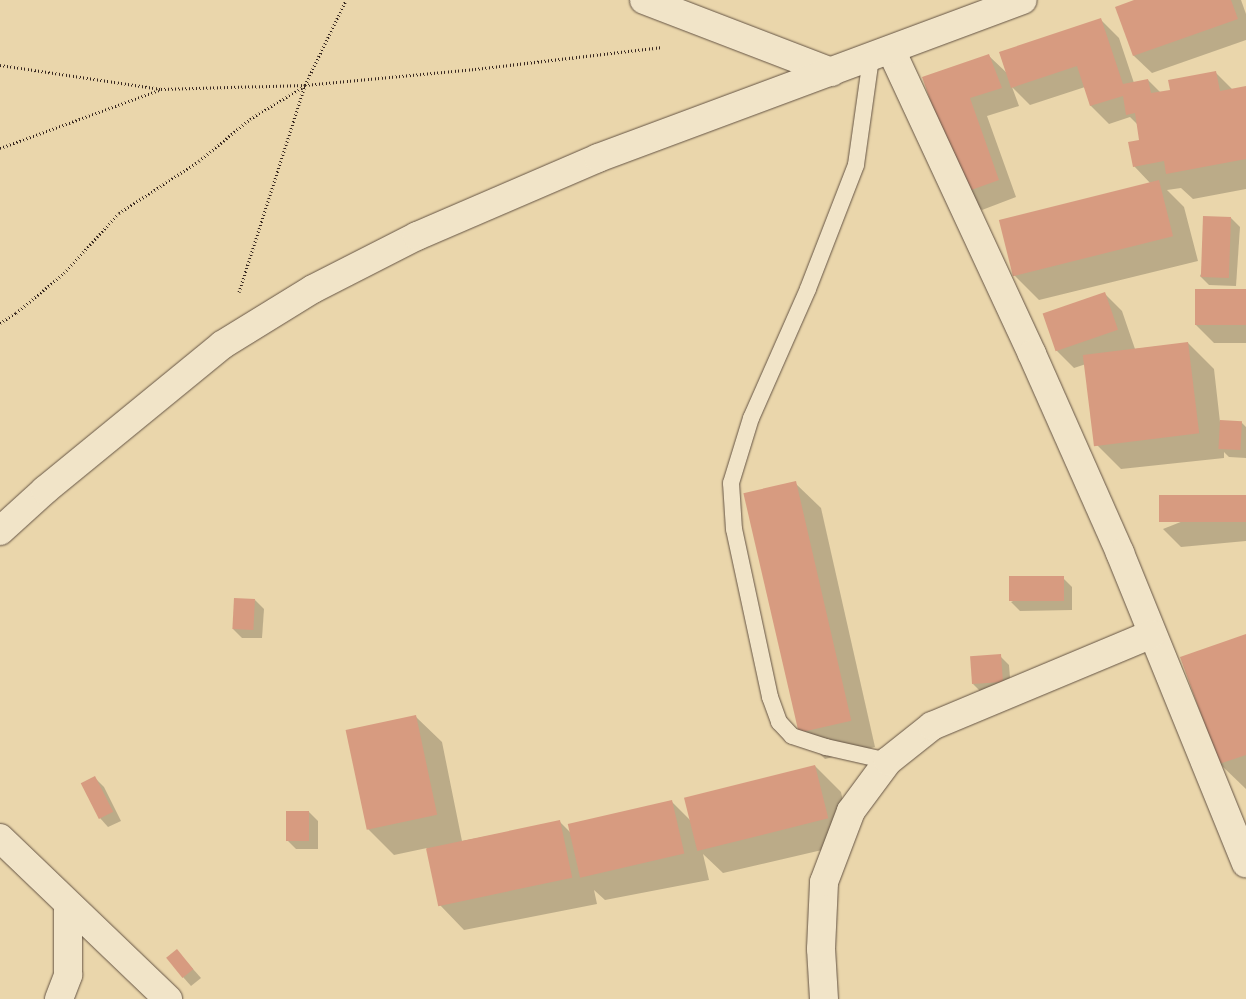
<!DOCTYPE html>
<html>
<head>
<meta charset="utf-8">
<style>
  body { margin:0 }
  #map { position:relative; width:1246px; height:999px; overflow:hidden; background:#ead6ab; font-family:"Old Standard TT",serif }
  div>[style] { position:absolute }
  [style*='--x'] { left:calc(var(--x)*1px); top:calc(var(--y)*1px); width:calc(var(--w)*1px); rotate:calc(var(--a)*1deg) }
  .shadow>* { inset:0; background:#0003 }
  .building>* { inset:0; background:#d79b80; transform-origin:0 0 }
  .path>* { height:3px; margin-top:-1.5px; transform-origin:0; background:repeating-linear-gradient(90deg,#392921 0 1px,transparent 0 3.5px) }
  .roads { filter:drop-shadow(0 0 1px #655444) drop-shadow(0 0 1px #655444) }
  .lane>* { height:16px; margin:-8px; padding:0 8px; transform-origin:8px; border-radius:8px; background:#f1e4c8 }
  .street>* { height:28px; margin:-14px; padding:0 14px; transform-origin:14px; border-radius:14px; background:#f1e4c8 }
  span { translate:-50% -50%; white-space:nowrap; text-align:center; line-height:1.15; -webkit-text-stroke:4px #f1e4c8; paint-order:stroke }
</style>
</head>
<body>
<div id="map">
  <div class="shadow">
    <i style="clip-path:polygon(1138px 0,1241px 0,1246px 14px,1246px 40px,1152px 73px,1134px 56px)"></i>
    <i style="clip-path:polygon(1101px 20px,1119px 38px,1134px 83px,1148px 80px,1161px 93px,1171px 91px,1215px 72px,1233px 90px,1246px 88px,1246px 189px,1193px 199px,1181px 188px,1167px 190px,1184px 207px,1198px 261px,1039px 300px,1014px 275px,1151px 184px,1134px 166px,1141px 141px,1138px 125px,1130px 117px,1109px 124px,1091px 106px,1085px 87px,1030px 105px,1012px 87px,1019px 106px,987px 116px,1016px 197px,982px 210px,964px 192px,924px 78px,989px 56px,1008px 74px)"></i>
    <i style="clip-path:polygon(1231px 218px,1240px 227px,1236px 286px,1209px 285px,1200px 276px)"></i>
    <i style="clip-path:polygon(1246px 290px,1246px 343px,1214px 343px,1196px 325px)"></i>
    <i style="clip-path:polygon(1104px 293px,1122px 311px,1135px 349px,1188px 343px,1214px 369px,1220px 422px,1241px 422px,1246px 427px,1246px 458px,1229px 457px,1224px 452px,1224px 458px,1121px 469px,1096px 444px,1086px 364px,1074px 368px,1056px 350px)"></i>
    <i style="clip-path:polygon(795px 483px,821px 508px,875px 747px,825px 759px,799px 733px)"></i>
    <i style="clip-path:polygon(1246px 496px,1246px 541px,1181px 547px,1163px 529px)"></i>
    <i style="clip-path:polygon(1063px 578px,1072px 587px,1072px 610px,1020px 611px,1011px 602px)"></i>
    <i style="clip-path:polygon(255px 600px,264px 609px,262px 638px,242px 638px,233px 629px)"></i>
    <i style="clip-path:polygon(1246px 635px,1246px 789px,1220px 764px)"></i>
    <i style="clip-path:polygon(1000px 656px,1009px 665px,1011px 691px,982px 693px,973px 684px)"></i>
    <i style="clip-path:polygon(416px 717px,442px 742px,462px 841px,560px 822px,571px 833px,672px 802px,690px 820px,815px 766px,841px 792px,852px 843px,723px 873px,703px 854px,709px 880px,605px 900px,594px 890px,597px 904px,464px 930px,439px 904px,427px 848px,394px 855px,368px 829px)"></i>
    <i style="clip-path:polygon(95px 778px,104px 787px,121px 821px,108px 827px,100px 818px)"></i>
    <i style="clip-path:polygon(309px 812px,318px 821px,318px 849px,296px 849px,287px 840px)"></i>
    <i style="clip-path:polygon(177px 951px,201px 978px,191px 986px,183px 977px)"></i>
  </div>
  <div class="building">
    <i style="clip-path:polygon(1134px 0,1231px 0,1238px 19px,1133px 56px,1115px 7px)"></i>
    <i style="clip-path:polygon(1101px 18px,1123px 84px,1148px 79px,1151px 93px,1170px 90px,1168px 80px,1216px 71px,1220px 91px,1246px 86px,1246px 159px,1166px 174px,1164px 161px,1133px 167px,1128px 142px,1139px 140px,1135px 113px,1126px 115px,1123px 96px,1090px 106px,1077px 66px,1011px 88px,999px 52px)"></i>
    <i style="clip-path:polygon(989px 54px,1002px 88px,970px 98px,999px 180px,963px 193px,922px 77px)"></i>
    <i style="left:1159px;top:180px;width:58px;height:165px;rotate:76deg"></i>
    <i style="left:1203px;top:216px;width:28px;height:61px;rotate:2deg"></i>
    <i style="left:1195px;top:289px;width:51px;height:36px"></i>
    <i style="left:1105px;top:292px;width:40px;height:66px;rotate:71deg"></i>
    <i style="left:1188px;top:342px;width:92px;height:106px;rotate:83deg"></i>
    <i style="left:1220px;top:420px;width:22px;height:29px;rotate:3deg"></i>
    <i style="left:796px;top:481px;width:246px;height:54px;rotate:77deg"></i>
    <i style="left:1246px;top:495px;width:27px;height:87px;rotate:90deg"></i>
    <i style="left:1064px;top:576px;width:25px;height:55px;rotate:90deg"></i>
    <i style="left:234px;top:598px;width:21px;height:31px;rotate:3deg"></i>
    <i style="clip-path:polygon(1246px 634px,1246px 755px,1219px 764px,1180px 657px)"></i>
    <i style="left:1001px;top:654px;width:28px;height:31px;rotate:86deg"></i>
    <i style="left:416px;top:715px;width:102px;height:72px;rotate:78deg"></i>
    <i style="left:815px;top:765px;width:55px;height:135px;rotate:76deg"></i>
    <i style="left:95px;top:776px;width:40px;height:16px;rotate:63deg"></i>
    <i style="left:672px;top:800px;width:55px;height:107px;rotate:77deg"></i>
    <i style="left:286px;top:811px;width:23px;height:30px"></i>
    <i style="left:560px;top:820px;width:59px;height:137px;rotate:78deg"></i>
    <i style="left:177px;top:949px;width:26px;height:14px;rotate:51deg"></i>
  </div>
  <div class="path">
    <i style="--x:0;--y:65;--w:163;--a:8.5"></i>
    <i style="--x:161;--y:89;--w:144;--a:-1.6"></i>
    <i style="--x:305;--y:85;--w:171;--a:-5.4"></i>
    <i style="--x:475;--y:69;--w:189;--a:-6.7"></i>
    <i style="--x:0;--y:148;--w:169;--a:-20"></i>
    <i style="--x:239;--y:292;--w:217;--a:-72.3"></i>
    <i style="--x:305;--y:85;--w:94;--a:-64.2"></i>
    <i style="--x:0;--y:323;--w:19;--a:-32"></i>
    <i style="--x:16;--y:313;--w:62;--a:-39.8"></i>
    <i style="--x:64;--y:273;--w:81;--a:-47.5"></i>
    <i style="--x:119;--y:213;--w:95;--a:-33"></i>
    <i style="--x:199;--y:161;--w:66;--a:-39.5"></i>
    <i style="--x:250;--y:119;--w:64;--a:-31"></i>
  </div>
  <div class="roads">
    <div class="lane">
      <i style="--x:871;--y:58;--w:108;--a:98"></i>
      <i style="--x:856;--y:165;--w:133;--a:111.2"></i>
      <i style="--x:808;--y:289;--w:141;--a:113.8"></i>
      <i style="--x:751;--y:418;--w:68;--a:107.1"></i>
      <i style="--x:731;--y:483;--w:46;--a:86.3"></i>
      <i style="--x:734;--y:529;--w:172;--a:77.9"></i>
      <i style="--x:770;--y:697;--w:27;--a:70"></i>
      <i style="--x:779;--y:722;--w:19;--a:47"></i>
      <i style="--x:792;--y:736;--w:36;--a:18"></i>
      <i style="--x:826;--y:747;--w:64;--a:12.7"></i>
    </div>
    <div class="street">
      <i style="--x:644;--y:0;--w:201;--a:21"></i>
      <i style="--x:891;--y:50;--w:335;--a:65.1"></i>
      <i style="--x:1032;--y:354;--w:218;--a:66.1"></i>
      <i style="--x:1120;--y:553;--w:335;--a:67.9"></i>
      <i style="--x:0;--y:531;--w:61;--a:-42.3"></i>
      <i style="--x:45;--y:490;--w:229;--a:-39.3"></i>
      <i style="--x:222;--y:345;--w:107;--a:-31.6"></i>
      <i style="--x:313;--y:289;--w:117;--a:-27"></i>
      <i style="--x:417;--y:236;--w:197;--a:-23.3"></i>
      <i style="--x:598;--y:158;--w:453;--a:-20.4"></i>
      <i style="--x:0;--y:838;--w:233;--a:43.8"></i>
      <i style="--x:59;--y:999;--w:26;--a:-69"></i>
      <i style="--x:68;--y:975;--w:70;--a:-90"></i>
      <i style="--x:824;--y:999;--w:50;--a:-93.4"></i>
      <i style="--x:821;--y:949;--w:67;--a:-87.4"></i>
      <i style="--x:824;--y:882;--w:76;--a:-69.2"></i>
      <i style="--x:851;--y:811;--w:62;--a:-53.5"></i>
      <i style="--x:888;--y:761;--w:56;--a:-38.5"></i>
      <i style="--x:932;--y:726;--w:238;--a:-22.7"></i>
    </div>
  </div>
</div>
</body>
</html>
